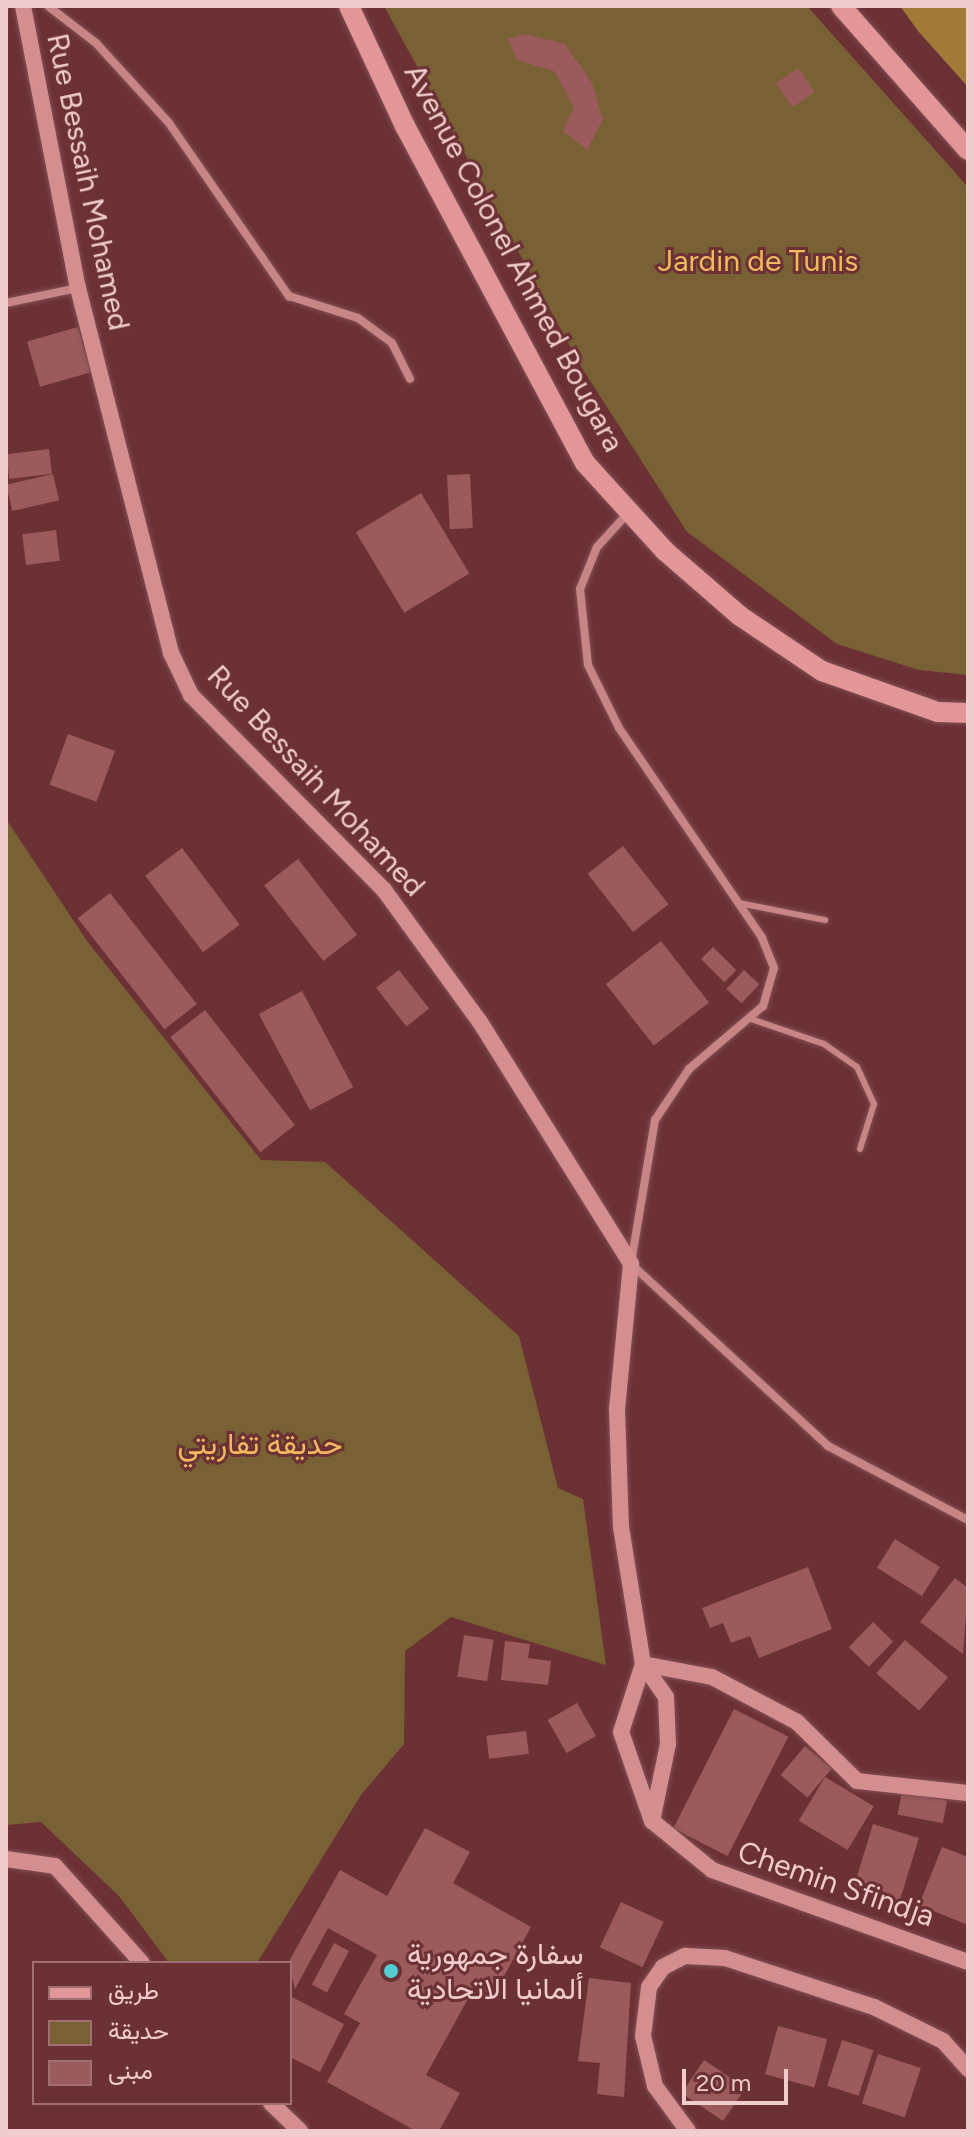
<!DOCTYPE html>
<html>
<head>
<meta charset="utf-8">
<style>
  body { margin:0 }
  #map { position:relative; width:974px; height:2137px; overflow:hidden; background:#6c3135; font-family:Figtree,Vazirmatn,sans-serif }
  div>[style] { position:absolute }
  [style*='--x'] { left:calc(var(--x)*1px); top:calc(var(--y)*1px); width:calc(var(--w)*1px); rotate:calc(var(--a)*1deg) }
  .green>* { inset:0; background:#7a6035 }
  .forest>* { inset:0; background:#a17a38 }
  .building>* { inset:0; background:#9b5b5d; transform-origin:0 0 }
  .roads { filter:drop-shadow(0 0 2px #825054) drop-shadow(0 0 2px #825054) }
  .lane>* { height:6px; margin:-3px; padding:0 3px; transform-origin:3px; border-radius:3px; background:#c88586 }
  .street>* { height:8px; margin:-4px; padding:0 4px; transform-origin:4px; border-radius:4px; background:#c88586 }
  .secondary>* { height:16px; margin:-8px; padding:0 8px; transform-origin:8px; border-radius:8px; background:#d58e8f }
  .primary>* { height:20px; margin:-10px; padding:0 10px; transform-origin:10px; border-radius:10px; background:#e29697 }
  .dots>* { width:22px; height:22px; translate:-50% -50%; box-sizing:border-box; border:4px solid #6c3135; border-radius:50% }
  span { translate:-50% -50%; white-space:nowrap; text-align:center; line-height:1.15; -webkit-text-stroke:6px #6c3135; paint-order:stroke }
  .street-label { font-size:30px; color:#f1cccc }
  .park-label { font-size:30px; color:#f1ba5e }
  .poi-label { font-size:30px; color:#f1cccc }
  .left { translate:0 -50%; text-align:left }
  .frame { position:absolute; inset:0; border:8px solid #f1cccc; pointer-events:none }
  .legend { position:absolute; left:32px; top:1961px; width:260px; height:144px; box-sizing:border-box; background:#6c3135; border:2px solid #a16f71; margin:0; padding:10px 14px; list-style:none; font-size:24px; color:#f1cccc }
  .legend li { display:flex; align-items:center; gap:16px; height:40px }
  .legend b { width:40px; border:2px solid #a16f71 }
  .scale { position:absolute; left:682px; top:2069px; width:106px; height:36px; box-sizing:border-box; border:4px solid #f1cccc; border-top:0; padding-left:10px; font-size:24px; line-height:28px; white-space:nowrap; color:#f1cccc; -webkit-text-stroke:6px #6c3135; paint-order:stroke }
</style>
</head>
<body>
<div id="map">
  <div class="green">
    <i style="clip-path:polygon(384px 6px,807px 6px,968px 187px,968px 675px,919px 670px,837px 644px,687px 532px,582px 368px)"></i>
    <i style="clip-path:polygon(6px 819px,87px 941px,261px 1160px,325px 1162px,519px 1336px,558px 1488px,583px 1499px,606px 1665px,451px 1617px,405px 1651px,404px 1744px,361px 1795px,257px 1963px,169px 1963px,119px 1896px,41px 1822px,6px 1825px)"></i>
  </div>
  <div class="forest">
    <i style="clip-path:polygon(900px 6px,968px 6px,968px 87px,918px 31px)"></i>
  </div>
  <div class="building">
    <i style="clip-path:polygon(525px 34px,565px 44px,592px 83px,603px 119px,587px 150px,563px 131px,574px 107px,554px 71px,517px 60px,508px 39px)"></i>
    <i style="left:798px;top:68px;width:29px;height:27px;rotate:55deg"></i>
    <i style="left:78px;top:327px;width:47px;height:53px;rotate:74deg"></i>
    <i style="left:49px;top:449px;width:25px;height:43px;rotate:83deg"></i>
    <i style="left:53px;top:474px;width:27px;height:48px;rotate:77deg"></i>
    <i style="left:470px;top:474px;width:54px;height:23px;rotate:87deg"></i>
    <i style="left:421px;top:493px;width:94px;height:76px;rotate:59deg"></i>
    <i style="left:56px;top:530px;width:31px;height:34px;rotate:83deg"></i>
    <i style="left:68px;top:734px;width:50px;height:54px;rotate:20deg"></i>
    <i style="left:623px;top:846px;width:74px;height:45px;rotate:52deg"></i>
    <i style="left:182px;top:848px;width:96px;height:46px;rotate:53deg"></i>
    <i style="left:298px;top:859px;width:96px;height:43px;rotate:52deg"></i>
    <i style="left:110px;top:893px;width:141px;height:41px;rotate:52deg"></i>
    <i style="left:661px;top:941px;width:78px;height:70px;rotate:52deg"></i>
    <i style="left:713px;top:947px;width:33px;height:17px;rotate:45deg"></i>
    <i style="left:399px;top:970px;width:49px;height:29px;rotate:52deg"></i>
    <i style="left:744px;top:970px;width:21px;height:26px;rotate:43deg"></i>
    <i style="left:302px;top:991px;width:109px;height:49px;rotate:62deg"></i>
    <i style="left:205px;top:1010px;width:146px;height:44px;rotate:52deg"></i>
    <i style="left:895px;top:1539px;width:53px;height:34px;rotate:32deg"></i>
    <i style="clip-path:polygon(808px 1567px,832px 1629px,759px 1658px,750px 1636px,731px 1643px,723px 1623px,710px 1628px,702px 1608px)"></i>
    <i style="clip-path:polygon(955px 1578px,968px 1588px,963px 1654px,920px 1622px)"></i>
    <i style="left:873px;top:1622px;width:28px;height:35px;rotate:44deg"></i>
    <i style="left:464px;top:1635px;width:30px;height:42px;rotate:9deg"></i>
    <i style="left:905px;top:1640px;width:57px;height:44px;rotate:41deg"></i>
    <i style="clip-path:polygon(505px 1641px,530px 1644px,528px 1658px,551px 1661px,548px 1685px,501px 1680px)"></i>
    <i style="left:577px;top:1703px;width:38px;height:34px;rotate:60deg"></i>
    <i style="left:734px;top:1709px;width:61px;height:134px;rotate:27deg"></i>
    <i style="left:526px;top:1731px;width:23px;height:40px;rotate:83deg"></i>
    <i style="left:805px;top:1746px;width:35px;height:38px;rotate:40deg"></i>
    <i style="left:825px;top:1777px;width:57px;height:51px;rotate:31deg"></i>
    <i style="left:902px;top:1792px;width:46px;height:23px;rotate:11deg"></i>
    <i style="left:873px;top:1824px;width:48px;height:66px;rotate:17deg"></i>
    <i style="clip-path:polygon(425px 1828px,470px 1852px,453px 1883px,531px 1927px,493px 1996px,475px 1986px,426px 2075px,460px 2093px,439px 2131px,416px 2131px,327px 2082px,360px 2023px,344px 2014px,377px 1955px,328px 1928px,295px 1989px,288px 1963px,340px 1870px,387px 1896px)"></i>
    <i style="clip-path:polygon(942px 1847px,968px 1857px,968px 1925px,919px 1905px)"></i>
    <i style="left:621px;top:1902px;width:47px;height:50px;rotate:25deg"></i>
    <i style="left:334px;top:1943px;width:17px;height:47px;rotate:28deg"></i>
    <i style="clip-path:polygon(589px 1978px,631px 1983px,624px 2097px,597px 2094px,600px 2063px,578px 2061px)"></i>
    <i style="clip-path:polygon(290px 1996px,344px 2024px,320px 2072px,290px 2057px)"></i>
    <i style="left:778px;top:2026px;width:51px;height:50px;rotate:15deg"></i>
    <i style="left:842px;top:2040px;width:33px;height:48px;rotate:18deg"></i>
    <i style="left:878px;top:2054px;width:45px;height:52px;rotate:18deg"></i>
    <i style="left:704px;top:2060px;width:50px;height:40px;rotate:34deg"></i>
  </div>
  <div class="roads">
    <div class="lane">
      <i style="--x:739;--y:903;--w:88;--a:11.2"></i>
      <i style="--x:748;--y:1018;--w:80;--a:18.9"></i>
      <i style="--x:824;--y:1044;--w:40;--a:34.9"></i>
      <i style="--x:857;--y:1067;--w:41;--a:65.3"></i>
      <i style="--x:874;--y:1104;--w:47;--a:107.3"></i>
    </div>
    <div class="street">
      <i style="--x:48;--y:6;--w:61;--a:37.6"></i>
      <i style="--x:96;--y:43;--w:108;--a:47.6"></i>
      <i style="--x:169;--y:123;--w:211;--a:55.3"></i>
      <i style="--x:289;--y:296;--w:72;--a:17.7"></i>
      <i style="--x:358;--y:318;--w:42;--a:36.3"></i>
      <i style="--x:392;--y:343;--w:40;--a:63.4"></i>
      <i style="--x:6;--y:303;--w:74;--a:-11.8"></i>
      <i style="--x:629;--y:512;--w:47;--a:132.4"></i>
      <i style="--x:597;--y:547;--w:45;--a:112"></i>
      <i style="--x:580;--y:589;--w:76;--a:84"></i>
      <i style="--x:588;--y:665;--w:70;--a:63.8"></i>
      <i style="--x:619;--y:728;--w:254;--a:55.7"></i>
      <i style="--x:762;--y:938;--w:32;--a:68"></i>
      <i style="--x:774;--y:968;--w:40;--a:106"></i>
      <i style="--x:763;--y:1006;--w:97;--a:139.6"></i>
      <i style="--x:689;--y:1069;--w:61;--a:123.7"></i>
      <i style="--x:655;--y:1120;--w:146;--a:99.5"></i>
      <i style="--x:631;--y:1264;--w:268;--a:42.7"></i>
      <i style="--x:828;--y:1446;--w:158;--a:27.9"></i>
    </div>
    <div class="secondary">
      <i style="--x:23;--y:6;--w:287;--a:79"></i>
      <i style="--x:78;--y:288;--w:377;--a:75.7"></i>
      <i style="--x:171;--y:653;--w:47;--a:64.5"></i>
      <i style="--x:191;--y:695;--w:274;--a:45.3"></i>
      <i style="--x:384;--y:890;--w:163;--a:54"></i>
      <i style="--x:480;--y:1022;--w:285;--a:58"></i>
      <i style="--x:631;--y:1264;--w:146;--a:95.5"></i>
      <i style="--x:617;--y:1409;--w:118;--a:88.1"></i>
      <i style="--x:621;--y:1527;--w:139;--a:80.9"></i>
      <i style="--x:643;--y:1664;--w:40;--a:55.1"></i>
      <i style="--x:666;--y:1697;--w:47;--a:87.6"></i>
      <i style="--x:668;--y:1744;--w:79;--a:101.7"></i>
      <i style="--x:643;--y:1664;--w:70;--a:10.7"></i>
      <i style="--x:712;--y:1677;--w:96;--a:27.9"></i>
      <i style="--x:797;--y:1722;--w:84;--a:44.5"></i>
      <i style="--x:857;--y:1781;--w:112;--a:6.2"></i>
      <i style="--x:643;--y:1664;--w:71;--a:107.9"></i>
      <i style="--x:621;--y:1732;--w:94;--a:70.8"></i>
      <i style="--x:652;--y:1821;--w:77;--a:39.2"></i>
      <i style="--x:712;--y:1870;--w:272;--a:19.8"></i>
      <i style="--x:6;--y:1859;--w:49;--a:8.1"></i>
      <i style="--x:55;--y:1866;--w:130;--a:48.1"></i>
      <i style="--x:271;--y:2103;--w:40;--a:44"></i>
      <i style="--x:688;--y:2131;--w:56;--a:-126.3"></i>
      <i style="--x:655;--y:2086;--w:51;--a:-103.5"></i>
      <i style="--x:643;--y:2036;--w:49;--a:-83"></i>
      <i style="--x:649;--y:1987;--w:24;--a:-55"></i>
      <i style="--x:663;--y:1967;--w:25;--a:-27"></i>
      <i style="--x:685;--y:1956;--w:40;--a:2.9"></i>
      <i style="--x:725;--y:1958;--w:157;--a:18.2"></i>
      <i style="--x:874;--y:2007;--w:77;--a:26.2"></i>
      <i style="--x:943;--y:2041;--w:38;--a:48"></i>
    </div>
    <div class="primary">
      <i style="--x:349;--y:6;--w:132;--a:65"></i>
      <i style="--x:405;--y:126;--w:382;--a:61.9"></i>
      <i style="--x:585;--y:463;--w:119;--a:47.7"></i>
      <i style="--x:665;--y:551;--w:99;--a:40.9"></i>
      <i style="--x:740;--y:616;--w:99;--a:33.9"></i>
      <i style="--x:822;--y:671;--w:123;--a:19.5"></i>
      <i style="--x:938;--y:712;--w:30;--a:2"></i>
      <i style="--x:841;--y:6;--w:192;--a:48.6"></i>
    </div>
  </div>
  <div class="dots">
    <i style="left:391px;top:1971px;background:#52ccd0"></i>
  </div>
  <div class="street-label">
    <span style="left:88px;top:182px;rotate:78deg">Rue Bessaih Mohamed</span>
    <span style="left:514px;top:258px;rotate:62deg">Avenue Colonel Ahmed Bougara</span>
    <span style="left:316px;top:781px;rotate:47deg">Rue Bessaih Mohamed</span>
    <span style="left:836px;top:1884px;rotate:19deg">Chemin Sfindja</span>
  </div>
  <div class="park-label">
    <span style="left:758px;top:261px">Jardin de Tunis</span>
    <span style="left:260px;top:1444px">حديقة تفاريتي</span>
  </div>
  <div class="poi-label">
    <span class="left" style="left:407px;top:1971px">سفارة جمهورية<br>ألمانيا الاتحادية</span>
  </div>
  <div class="frame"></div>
  <ul class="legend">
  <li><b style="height:10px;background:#e29697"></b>طريق</li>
  <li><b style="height:22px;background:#7a6035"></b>حديقة</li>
  <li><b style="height:22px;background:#9b5b5d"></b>مبنى</li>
  </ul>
  <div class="scale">20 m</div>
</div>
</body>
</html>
